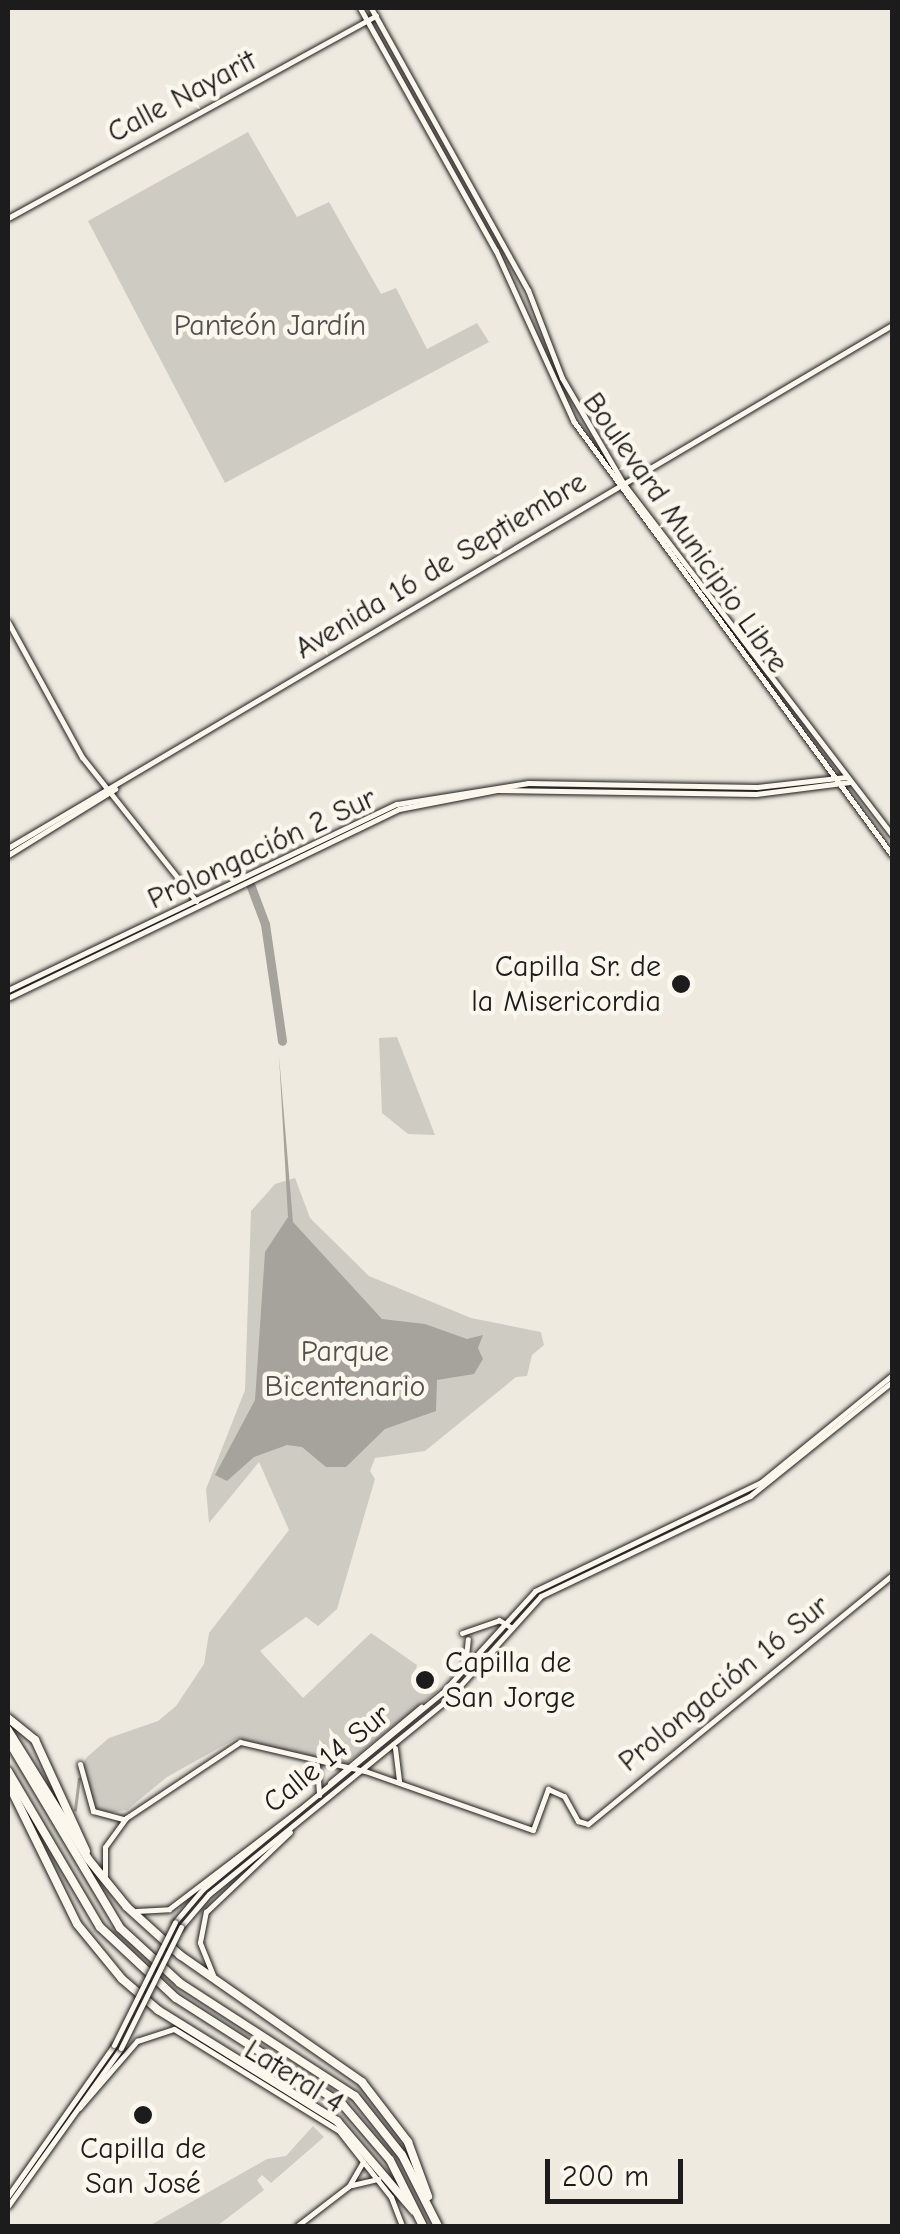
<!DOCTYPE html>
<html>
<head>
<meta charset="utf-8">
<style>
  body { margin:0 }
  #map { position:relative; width:900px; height:2234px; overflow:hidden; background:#eeeadf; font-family:"Comic Neue",sans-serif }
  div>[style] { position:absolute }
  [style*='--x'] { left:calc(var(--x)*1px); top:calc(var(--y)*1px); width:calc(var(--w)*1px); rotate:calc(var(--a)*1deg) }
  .green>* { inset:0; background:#ceccc2 }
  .water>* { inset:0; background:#a6a39d }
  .stream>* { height:2.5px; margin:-1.25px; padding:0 1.25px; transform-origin:1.25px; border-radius:1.25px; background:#a6a39d }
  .river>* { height:9px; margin:-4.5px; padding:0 4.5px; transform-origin:4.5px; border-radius:4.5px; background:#a6a39d }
  .roads { filter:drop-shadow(0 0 2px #1c1c1c) drop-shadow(0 0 2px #1c1c1c) }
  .tertiary>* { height:5px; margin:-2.5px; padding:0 2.5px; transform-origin:2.5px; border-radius:2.5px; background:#fbf7ec }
  .secondary>* { height:5px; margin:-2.5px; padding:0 2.5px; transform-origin:2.5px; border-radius:2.5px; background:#fbf7ec }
  .trunk>* { height:8px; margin:-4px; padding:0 4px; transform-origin:4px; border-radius:4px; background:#fbf7ec }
  .bridges { filter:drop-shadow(0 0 2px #1c1c1c) drop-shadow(0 0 2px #1c1c1c) }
  .secondary-bridge>* { height:5px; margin:-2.5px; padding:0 2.5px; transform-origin:2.5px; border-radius:2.5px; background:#fbf7ec }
  .dots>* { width:28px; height:28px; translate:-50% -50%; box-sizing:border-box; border:5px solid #fbf7ec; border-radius:50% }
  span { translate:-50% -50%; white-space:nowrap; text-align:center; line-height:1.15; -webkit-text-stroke:9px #fbf7ec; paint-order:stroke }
  .street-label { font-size:30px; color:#1c1c1c }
  .park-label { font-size:30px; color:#51514e }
  .poi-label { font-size:30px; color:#1c1c1c }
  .right { translate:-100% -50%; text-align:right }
  .left { translate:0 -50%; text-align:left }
  .frame { position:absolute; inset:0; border:10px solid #1c1c1c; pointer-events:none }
  .scale { position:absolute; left:545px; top:2159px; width:138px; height:45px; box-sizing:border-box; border:5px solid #1c1c1c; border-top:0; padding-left:12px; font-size:30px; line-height:35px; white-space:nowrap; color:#1c1c1c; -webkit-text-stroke:8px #fbf7ec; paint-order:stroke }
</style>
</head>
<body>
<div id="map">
  <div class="green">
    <i style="clip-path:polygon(248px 132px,297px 217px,329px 202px,381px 294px,396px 288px,427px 349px,477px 323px,489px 342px,225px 483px,88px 221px)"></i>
    <i style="clip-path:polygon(397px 1037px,435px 1135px,408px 1134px,382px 1113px,379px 1038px)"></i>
    <i style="clip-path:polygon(295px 1178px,310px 1218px,369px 1276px,471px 1318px,541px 1332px,544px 1345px,532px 1355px,527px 1376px,516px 1377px,425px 1451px,375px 1458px,370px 1471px,375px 1479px,337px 1609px,318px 1626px,306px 1617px,260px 1651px,303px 1698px,371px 1633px,417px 1665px,413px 1681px,430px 1694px,440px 1689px,345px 1765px,332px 1754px,314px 1762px,237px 1738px,167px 1777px,127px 1810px,104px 1814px,91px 1802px,82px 1765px,87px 1757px,109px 1738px,158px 1721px,176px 1706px,204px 1664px,209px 1633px,289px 1530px,259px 1462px,209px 1523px,206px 1489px,245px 1390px,251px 1211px,275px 1184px)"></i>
    <i style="clip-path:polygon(313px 2126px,324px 2137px,271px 2183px,262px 2175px,257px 2180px,264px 2190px,217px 2226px,149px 2226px,267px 2159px,286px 2156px)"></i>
  </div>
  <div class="water">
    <i style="clip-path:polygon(279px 1056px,293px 1222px,382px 1319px,425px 1324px,467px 1339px,483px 1335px,478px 1348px,483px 1359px,474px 1374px,437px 1380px,436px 1411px,385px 1429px,346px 1467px,326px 1467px,302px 1447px,287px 1445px,254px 1457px,227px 1481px,215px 1475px,255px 1400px,265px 1252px,288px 1217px)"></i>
  </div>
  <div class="stream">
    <i style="--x:251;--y:885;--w:44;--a:69.9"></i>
    <i style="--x:266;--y:926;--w:117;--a:82.1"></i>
    <i style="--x:75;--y:1810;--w:31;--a:-83"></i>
  </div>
  <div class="river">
    <i style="--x:250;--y:884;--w:43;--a:69.4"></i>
    <i style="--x:265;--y:924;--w:118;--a:81.7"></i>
  </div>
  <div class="roads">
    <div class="tertiary">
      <i style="--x:8;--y:218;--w:420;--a:-28.8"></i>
      <i style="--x:8;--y:622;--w:154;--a:61.3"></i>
      <i style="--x:82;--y:757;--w:184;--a:51.6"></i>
      <i style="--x:8;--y:990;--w:431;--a:-25.6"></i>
      <i style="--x:397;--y:804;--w:133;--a:-9.1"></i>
      <i style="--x:528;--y:783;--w:229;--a:1"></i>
      <i style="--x:757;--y:787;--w:90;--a:-6.4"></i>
      <i style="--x:8;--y:998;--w:434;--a:-25.8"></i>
      <i style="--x:399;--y:809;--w:101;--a:-10.9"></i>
      <i style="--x:498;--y:790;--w:258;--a:0.9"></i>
      <i style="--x:756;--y:794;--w:95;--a:-7.3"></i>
      <i style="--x:80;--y:1764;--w:49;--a:74.5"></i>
      <i style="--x:93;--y:1811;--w:31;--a:15"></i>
      <i style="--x:105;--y:1875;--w:28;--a:-90"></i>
      <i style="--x:105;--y:1847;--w:36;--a:-54"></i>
      <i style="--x:126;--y:1818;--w:137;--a:-33.7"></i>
      <i style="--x:240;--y:1742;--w:128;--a:13.1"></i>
      <i style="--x:365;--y:1771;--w:178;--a:19.4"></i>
      <i style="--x:533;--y:1830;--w:44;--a:-69.9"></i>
      <i style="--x:548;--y:1789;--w:17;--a:24"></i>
      <i style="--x:564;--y:1796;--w:29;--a:61"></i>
      <i style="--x:578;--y:1821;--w:10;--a:17"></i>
      <i style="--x:588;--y:1824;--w:393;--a:-39.3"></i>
      <i style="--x:79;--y:2108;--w:89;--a:-49.1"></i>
      <i style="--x:137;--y:2041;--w:39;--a:-18"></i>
      <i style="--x:174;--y:2029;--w:194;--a:31.7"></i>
      <i style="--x:339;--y:2131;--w:84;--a:51.8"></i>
      <i style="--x:391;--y:2197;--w:31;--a:69"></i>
      <i style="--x:352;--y:2185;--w:27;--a:-13"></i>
      <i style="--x:297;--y:2226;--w:66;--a:-37.6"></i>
      <i style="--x:349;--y:2186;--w:28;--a:-60"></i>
    </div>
    <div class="secondary">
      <i style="--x:360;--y:8;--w:278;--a:60.8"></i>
      <i style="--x:496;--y:251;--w:188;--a:65.5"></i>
      <i style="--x:574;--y:422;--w:537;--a:53.71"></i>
      <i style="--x:371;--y:8;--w:323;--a:60.9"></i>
      <i style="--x:528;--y:290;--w:94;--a:68.9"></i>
      <i style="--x:562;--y:378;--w:121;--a:59.8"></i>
      <i style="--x:623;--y:483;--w:443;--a:52.6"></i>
      <i style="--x:8;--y:848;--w:1027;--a:-30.61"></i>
      <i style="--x:8;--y:855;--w:126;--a:-31.7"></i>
      <i style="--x:462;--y:1633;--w:39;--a:-19"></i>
      <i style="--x:499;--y:1620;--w:15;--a:32"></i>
      <i style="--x:465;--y:1666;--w:27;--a:-84"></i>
      <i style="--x:395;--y:1748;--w:35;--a:83"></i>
      <i style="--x:317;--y:1765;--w:30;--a:86"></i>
      <i style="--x:330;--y:1783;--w:119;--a:-39.9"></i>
      <i style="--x:136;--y:1911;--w:33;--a:-3"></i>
      <i style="--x:169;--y:1909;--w:163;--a:-37.3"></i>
      <i style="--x:175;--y:1922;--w:43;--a:-49.7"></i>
      <i style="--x:203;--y:1889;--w:309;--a:-39.4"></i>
      <i style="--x:442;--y:1693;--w:138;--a:-47.6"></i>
      <i style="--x:535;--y:1591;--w:251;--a:-25.7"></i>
      <i style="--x:761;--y:1482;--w:169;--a:-39.2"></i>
      <i style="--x:181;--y:1927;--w:43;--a:-49.7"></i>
      <i style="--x:209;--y:1894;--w:310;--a:-39.2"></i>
      <i style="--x:449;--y:1698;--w:137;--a:-48"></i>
      <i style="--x:541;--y:1596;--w:232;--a:-25.6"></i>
      <i style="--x:750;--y:1496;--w:182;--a:-38.8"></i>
      <i style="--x:213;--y:1975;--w:35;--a:-112"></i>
      <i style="--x:200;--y:1942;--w:31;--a:-79"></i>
      <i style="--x:206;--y:1912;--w:116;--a:-43.6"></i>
      <i style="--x:8;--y:2196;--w:184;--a:-54.9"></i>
      <i style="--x:8;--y:2206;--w:194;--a:-54.4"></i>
    </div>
    <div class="trunk">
      <i style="--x:8;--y:1718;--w:35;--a:39"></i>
      <i style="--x:35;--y:1740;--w:122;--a:65.3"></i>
      <i style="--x:8;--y:1730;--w:153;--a:58.1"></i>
      <i style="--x:89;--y:1860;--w:60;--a:51"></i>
      <i style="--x:127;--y:1907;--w:72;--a:42.2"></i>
      <i style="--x:180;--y:1955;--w:222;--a:34.9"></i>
      <i style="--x:362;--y:2082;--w:76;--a:52.5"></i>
      <i style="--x:408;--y:2142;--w:58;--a:69.7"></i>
      <i style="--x:8;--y:1740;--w:219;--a:59.2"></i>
      <i style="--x:120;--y:1928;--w:81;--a:42.5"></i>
      <i style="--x:180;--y:1983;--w:208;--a:32.9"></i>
      <i style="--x:355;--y:2096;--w:75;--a:51.5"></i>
      <i style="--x:402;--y:2155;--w:80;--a:63.1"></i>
      <i style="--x:8;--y:1771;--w:181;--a:59.5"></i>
      <i style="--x:100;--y:1927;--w:104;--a:43.1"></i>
      <i style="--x:176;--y:1998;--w:198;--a:32.6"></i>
      <i style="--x:343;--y:2105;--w:72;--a:49.5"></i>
      <i style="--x:390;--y:2160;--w:74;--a:63.4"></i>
      <i style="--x:8;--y:1783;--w:157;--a:63.9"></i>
      <i style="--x:77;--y:1924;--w:71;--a:50.7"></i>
      <i style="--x:122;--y:1979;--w:48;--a:40.7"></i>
      <i style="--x:158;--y:2010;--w:211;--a:31.8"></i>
      <i style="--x:337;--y:2121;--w:118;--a:49.5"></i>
    </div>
  </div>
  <div class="bridges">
    <div class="secondary-bridge">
      <i style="--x:114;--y:2045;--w:137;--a:-63.6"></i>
      <i style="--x:121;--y:2048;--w:135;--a:-63.6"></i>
    </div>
  </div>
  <div class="dots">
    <i style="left:681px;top:984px;background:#1c1c1c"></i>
    <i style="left:425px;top:1680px;background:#1c1c1c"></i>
    <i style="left:143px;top:2115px;background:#1c1c1c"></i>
  </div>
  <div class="street-label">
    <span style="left:182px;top:97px;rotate:-28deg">Calle Nayarit</span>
    <span style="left:685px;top:533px;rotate:55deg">Boulevard Municipio Libre</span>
    <span style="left:441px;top:566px;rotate:-31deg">Avenida 16 de Septiembre</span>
    <span style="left:262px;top:849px;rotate:-25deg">Prolongación 2 Sur</span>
    <span style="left:724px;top:1684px;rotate:-39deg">Prolongación 16 Sur</span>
    <span style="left:327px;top:1759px;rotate:-39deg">Calle 14 Sur</span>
    <span style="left:294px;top:2077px;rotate:32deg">Lateral 4</span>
  </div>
  <div class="park-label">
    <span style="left:270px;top:326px">Panteón Jardín</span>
    <span style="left:345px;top:1369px">Parque<br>Bicentenario</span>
  </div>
  <div class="poi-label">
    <span class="right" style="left:661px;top:984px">Capilla Sr. de<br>la Misericordia</span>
    <span class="left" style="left:445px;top:1680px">Capilla de<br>San Jorge</span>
    <span style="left:143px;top:2166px">Capilla de<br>San José</span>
  </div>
  <div class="frame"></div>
  <div class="scale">200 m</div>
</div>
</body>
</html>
